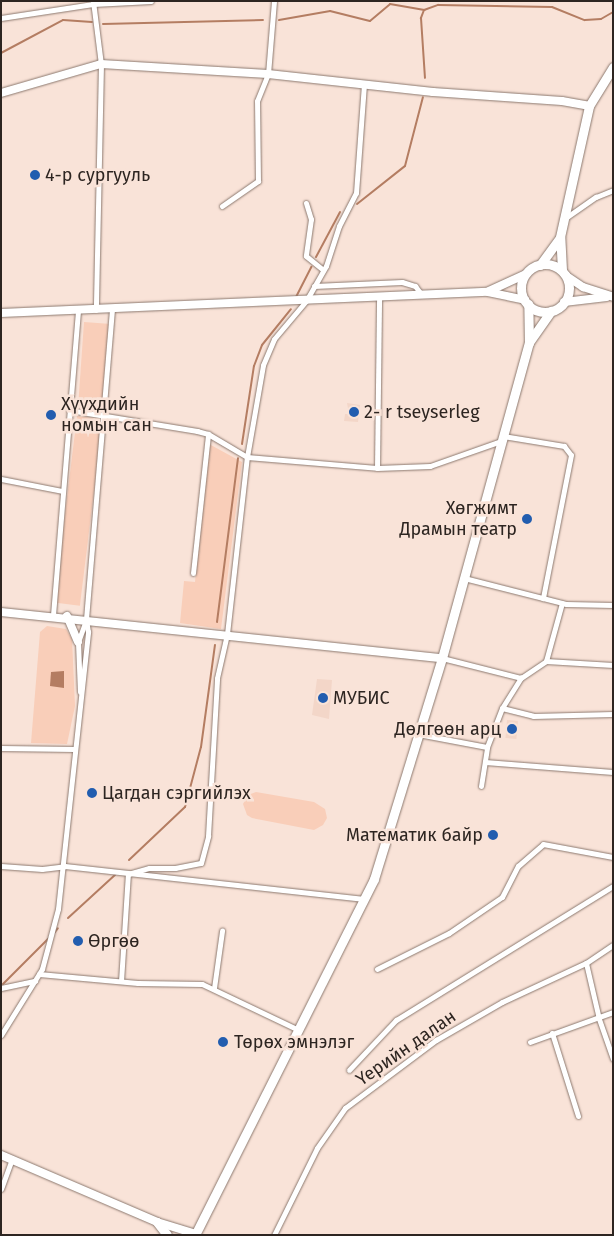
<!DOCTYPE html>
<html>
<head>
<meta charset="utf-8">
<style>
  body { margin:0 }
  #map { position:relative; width:614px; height:1236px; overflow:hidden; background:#f9e3d8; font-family:"Fira Sans",sans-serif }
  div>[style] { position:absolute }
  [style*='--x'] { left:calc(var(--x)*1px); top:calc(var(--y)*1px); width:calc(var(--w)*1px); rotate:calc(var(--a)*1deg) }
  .built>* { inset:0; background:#f3d6c8; transform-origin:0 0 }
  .green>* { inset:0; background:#f9ceb9; transform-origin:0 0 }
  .water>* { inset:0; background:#b47d62 }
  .stream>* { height:2px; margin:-1px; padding:0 1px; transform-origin:1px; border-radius:1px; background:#b47d62 }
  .roads { filter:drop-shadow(0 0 1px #8c796f) drop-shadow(0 0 1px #8c796f) }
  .street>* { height:5px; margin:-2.5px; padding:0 2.5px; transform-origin:2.5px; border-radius:2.5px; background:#fff }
  .secondary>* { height:8px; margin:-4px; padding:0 4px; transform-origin:4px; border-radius:4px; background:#fff }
  .highway>* { height:9px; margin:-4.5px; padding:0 4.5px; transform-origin:4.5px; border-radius:4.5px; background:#fff }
  .highway>.ring { margin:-4.5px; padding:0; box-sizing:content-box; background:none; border:9px solid #fff; border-radius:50% }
  .dots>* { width:14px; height:14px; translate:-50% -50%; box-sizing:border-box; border:2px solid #f9e3d8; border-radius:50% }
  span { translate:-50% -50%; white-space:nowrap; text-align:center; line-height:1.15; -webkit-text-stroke:5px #f9e3d8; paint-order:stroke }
  .poi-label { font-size:18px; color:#2d2521 }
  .left { translate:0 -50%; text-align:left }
  .right { translate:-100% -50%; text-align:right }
  .street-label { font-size:18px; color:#2d2521 }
  .frame { position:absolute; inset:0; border:2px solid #2d2521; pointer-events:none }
</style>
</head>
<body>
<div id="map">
  <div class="built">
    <i style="clip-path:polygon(347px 403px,360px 405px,358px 422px,344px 421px,345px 414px,349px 414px)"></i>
    <i style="clip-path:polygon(317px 679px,332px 680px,329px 719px,312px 715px)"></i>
    <i style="left:507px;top:720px;width:11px;height:18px;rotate:5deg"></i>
  </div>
  <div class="green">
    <i style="left:84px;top:322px;width:27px;height:84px;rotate:4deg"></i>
    <i style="left:77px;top:416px;width:26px;height:188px;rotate:7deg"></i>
    <i style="clip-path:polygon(209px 444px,242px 462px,221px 629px,180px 623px,184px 581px,195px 582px)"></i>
    <i style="clip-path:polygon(47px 626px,66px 629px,72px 639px,75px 706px,67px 744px,31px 743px,40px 632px)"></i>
    <i style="clip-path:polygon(256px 792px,314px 802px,325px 809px,327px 818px,323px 825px,314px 830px,252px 818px,247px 815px,243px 804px,248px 795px)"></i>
  </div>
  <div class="water">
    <i style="clip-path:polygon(64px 671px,64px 688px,50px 686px,51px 672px)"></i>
  </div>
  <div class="stream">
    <i style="--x:424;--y:10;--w:9;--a:111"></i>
    <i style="--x:421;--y:18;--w:60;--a:86.2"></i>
    <i style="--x:279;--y:20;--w:52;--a:-10"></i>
    <i style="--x:330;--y:11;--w:41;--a:14"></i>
    <i style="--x:370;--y:21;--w:26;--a:-40"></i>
    <i style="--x:390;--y:4;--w:35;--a:10"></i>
    <i style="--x:424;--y:10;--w:15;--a:-20"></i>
    <i style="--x:438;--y:5;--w:114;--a:1"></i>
    <i style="--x:552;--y:7;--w:35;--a:22"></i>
    <i style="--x:585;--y:20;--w:16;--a:-4"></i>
    <i style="--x:601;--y:19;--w:14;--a:-30"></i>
    <i style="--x:103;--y:24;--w:160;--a:-1.4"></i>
    <i style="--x:1;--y:53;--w:70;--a:-28"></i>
    <i style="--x:63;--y:20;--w:29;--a:4"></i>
    <i style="--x:357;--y:204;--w:61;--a:-38.4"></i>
    <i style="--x:405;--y:166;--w:71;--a:-75.4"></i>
    <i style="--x:316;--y:257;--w:51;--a:-61.9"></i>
    <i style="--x:296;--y:297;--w:34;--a:-63"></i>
    <i style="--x:242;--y:444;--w:79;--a:-81.3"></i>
    <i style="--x:254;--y:366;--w:22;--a:-69"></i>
    <i style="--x:262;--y:345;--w:46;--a:-51.1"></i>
    <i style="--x:217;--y:622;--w:165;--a:-82.7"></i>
    <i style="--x:129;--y:860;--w:77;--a:-43.4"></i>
    <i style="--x:185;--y:807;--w:62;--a:-75.1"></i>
    <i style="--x:201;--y:747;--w:103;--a:-82.2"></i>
    <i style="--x:68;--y:918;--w:64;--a:-42.5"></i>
    <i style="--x:54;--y:933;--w:6;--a:-51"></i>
    <i style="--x:3;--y:984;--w:65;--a:-45"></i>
  </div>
  <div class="roads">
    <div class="street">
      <i style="--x:93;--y:1;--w:64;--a:82.8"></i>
      <i style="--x:101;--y:64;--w:246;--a:91.2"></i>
      <i style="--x:1;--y:18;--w:93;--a:-8.7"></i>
      <i style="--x:93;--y:4;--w:58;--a:-3"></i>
      <i style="--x:306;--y:203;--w:17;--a:73"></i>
      <i style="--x:311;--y:219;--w:37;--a:98"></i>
      <i style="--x:306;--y:256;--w:22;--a:39"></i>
      <i style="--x:222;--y:206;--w:44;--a:-34.8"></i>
      <i style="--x:258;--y:181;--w:80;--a:-90.7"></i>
      <i style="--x:257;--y:101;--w:29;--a:-68"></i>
      <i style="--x:268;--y:74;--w:73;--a:-85.3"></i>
      <i style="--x:564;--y:219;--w:39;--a:-35"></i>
      <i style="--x:596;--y:197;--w:18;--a:-22"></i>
      <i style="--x:314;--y:286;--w:88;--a:-2.6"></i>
      <i style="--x:402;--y:282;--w:14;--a:17"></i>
      <i style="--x:415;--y:286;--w:11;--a:52"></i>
      <i style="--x:69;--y:410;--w:130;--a:9.3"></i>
      <i style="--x:197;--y:431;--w:11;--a:15"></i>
      <i style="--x:208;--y:434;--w:45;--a:30.5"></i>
      <i style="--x:247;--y:457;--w:130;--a:4.8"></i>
      <i style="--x:377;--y:468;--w:53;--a:-2.2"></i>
      <i style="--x:430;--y:466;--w:75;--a:-19.4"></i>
      <i style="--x:503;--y:436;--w:62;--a:9.3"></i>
      <i style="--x:564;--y:446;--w:11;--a:52"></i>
      <i style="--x:571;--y:455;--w:146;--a:101.1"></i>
      <i style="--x:377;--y:468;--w:170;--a:-89.3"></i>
      <i style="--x:1;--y:479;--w:62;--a:11.1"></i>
      <i style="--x:193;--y:573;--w:140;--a:-83.8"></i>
      <i style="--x:464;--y:578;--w:105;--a:14.3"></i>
      <i style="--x:566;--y:604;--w:47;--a:1.2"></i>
      <i style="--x:53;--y:615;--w:306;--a:-85.3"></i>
      <i style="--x:442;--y:658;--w:81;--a:14.2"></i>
      <i style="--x:546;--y:661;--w:67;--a:3.4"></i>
      <i style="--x:80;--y:692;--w:50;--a:-92.3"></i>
      <i style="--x:78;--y:642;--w:23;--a:-70"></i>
      <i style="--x:502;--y:708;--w:32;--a:14"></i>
      <i style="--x:533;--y:716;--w:80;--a:-1.4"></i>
      <i style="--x:418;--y:734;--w:70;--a:10.7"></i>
      <i style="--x:1;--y:748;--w:73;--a:0.8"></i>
      <i style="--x:485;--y:762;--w:128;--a:4.5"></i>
      <i style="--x:481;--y:786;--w:39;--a:-81"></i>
      <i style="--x:487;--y:747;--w:42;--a:-69"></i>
      <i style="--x:502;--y:708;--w:36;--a:-58"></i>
      <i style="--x:521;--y:678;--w:30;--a:-34"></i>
      <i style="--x:546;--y:661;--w:60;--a:-74.6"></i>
      <i style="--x:1;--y:866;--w:41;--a:4.2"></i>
      <i style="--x:42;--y:869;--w:23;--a:-7"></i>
      <i style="--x:65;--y:866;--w:301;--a:6.3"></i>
      <i style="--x:586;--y:963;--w:57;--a:76.9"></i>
      <i style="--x:599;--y:1019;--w:42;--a:70.7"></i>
      <i style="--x:377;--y:969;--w:80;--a:-26.6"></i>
      <i style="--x:449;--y:933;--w:64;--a:-34.2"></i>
      <i style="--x:502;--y:897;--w:35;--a:-63"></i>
      <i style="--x:518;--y:866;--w:33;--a:-41"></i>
      <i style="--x:543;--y:844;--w:71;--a:10.5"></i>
      <i style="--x:39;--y:974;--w:99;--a:5.2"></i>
      <i style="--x:138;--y:983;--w:64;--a:0.9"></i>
      <i style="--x:202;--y:984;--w:107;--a:25.4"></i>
      <i style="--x:121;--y:981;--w:107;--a:-86.3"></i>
      <i style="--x:128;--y:874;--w:22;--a:-16"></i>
      <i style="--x:149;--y:868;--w:26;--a:0"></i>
      <i style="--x:175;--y:868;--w:26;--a:-11"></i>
      <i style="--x:201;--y:863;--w:28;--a:-75"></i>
      <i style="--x:208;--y:836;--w:158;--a:-86.7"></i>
      <i style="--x:217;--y:678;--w:45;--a:-77.2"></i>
      <i style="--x:227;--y:634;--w:178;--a:-83.6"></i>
      <i style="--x:247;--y:457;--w:93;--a:-80.1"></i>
      <i style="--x:263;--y:365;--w:28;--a:-67"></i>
      <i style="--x:274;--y:339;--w:50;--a:-49.9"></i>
      <i style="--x:306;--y:301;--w:40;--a:-60.3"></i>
      <i style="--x:326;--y:266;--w:42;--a:-72"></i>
      <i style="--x:339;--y:226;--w:37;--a:-63"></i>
      <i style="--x:356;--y:193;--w:108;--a:-85.8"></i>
      <i style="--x:1;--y:988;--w:35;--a:-12"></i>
      <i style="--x:214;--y:988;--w:58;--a:-82"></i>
      <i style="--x:552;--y:1033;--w:87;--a:72.6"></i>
      <i style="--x:1;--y:1035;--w:78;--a:-58.2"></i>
      <i style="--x:42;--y:969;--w:62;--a:-75.1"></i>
      <i style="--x:58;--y:909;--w:279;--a:-83.8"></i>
      <i style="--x:88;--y:632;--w:13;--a:-99"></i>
      <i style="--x:86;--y:619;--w:310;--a:-85.2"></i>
      <i style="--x:530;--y:1042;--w:88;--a:-19.9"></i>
      <i style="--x:349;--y:1070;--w:69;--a:-46.8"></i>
      <i style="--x:396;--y:1020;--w:255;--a:-31.7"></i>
      <i style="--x:1;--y:1189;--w:32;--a:-70"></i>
      <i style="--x:274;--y:1235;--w:97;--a:-63.7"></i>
      <i style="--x:317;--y:1148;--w:49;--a:-55"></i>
      <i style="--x:345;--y:1108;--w:114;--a:-36.8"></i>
      <i style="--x:436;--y:1040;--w:76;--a:-29.9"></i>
      <i style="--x:502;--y:1002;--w:93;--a:-24.9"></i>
      <i style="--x:586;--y:963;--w:32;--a:-34"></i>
    </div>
    <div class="secondary">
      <i style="--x:1;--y:93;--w:104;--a:-16.2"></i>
      <i style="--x:101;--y:64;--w:167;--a:3.4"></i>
      <i style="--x:268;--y:74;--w:166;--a:6.2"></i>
      <i style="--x:433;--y:92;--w:129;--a:4"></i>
      <i style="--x:562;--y:101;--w:27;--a:10"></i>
      <i style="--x:565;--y:275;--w:22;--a:34"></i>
      <i style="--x:583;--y:287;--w:32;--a:18"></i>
      <i style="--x:489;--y:291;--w:41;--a:-24.7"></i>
      <i style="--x:564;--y:302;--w:43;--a:-6.6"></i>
      <i style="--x:1;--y:313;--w:487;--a:-2.5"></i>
      <i style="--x:488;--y:292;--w:38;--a:12"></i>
      <i style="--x:1;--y:612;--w:443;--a:6"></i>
      <i style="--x:67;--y:616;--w:28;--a:67"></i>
      <i style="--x:1;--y:1155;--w:170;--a:23.2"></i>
      <i style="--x:157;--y:1222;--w:41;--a:17.1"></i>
    </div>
    <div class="highway">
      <i class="ring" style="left:521px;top:264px;width:39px;height:39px"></i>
      <i style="--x:540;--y:265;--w:32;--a:-54"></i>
      <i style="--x:562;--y:270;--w:33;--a:-93"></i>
      <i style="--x:560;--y:237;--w:134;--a:-77.5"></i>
      <i style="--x:589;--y:106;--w:46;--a:-58.4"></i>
      <i style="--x:530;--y:341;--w:37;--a:-55"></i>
      <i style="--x:157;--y:1222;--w:16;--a:52"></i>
      <i style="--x:195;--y:1235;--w:398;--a:-63.3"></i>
      <i style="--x:374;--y:879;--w:231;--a:-72.9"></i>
      <i style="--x:442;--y:658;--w:327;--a:-74.6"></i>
      <i style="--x:529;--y:343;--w:39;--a:-91"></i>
    </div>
  </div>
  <div class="dots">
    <i style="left:35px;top:175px;background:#225daf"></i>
    <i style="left:354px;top:412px;background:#225daf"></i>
    <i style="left:51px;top:415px;background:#225daf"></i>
    <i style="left:527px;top:519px;background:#225daf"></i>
    <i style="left:323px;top:698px;background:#225daf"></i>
    <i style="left:512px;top:729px;background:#225daf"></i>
    <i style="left:92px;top:793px;background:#225daf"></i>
    <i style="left:493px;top:835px;background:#225daf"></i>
    <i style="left:78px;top:941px;background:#225daf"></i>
    <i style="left:223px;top:1042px;background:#225daf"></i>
  </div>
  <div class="poi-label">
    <span class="left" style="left:45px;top:175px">4-р сургууль</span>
    <span class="left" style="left:61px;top:415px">Хүүхдийн<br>номын сан</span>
    <span class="left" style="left:364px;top:412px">2- r tseyserleg</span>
    <span class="right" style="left:517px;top:519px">Хөгжимт<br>Драмын театр</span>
    <span class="left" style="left:333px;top:698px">МУБИС</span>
    <span class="right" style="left:501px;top:729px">Дөлгөөн арц</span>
    <span class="left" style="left:102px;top:793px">Цагдан сэргийлэх</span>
    <span class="right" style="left:483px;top:835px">Математик байр</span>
    <span class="left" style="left:88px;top:941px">Өргөө</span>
    <span class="left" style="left:234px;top:1042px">Төрөх эмнэлэг</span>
  </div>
  <div class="street-label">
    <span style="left:406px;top:1048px;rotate:-35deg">Үерийн далан</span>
  </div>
  <div class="frame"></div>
</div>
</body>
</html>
